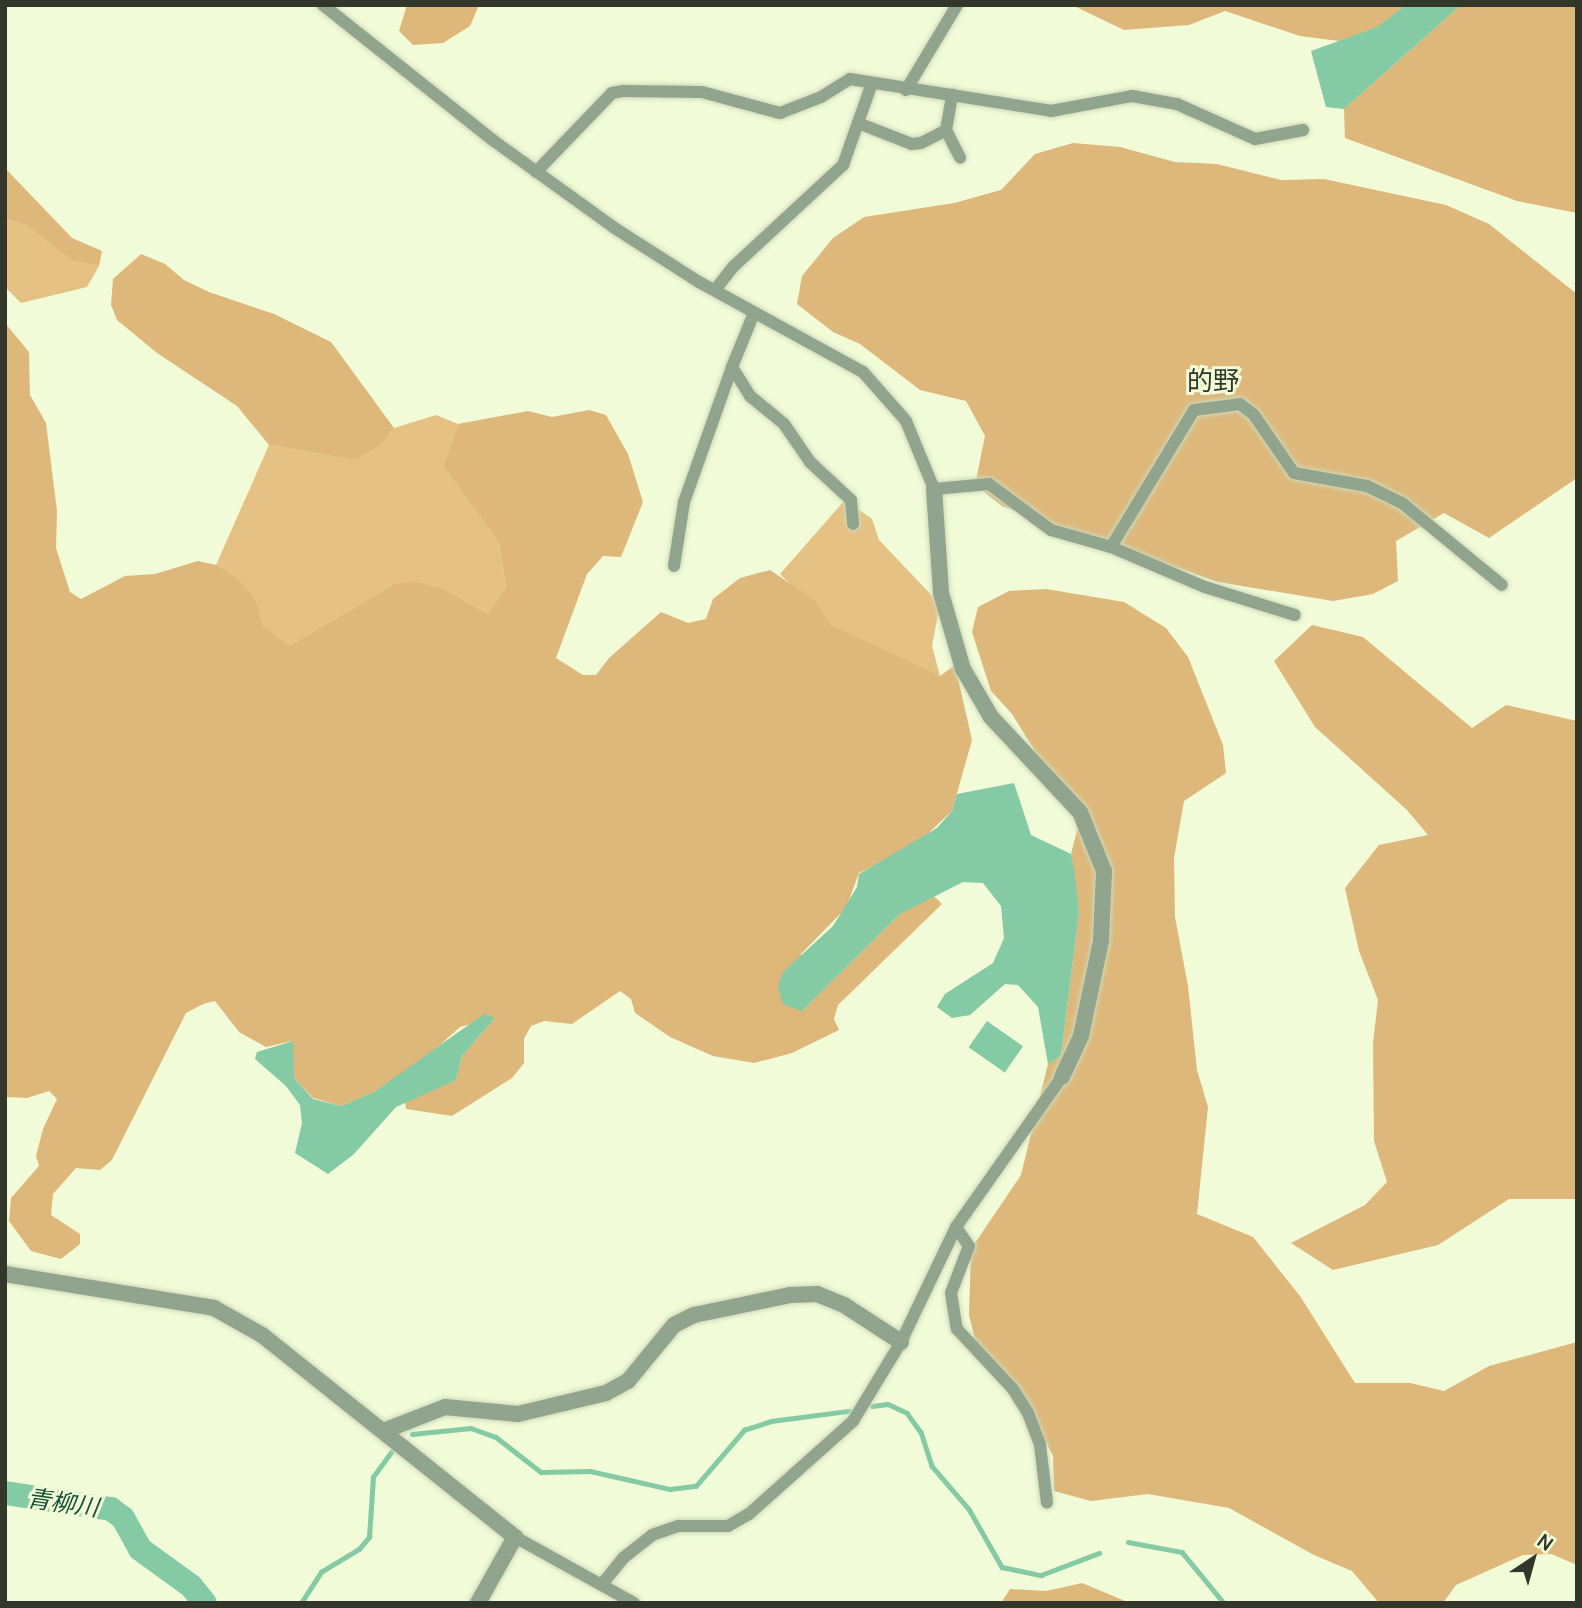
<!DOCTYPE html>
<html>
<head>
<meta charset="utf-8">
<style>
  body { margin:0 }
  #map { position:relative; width:1582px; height:1608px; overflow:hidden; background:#f1fbd7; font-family:Manrope,"Noto Sans JP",sans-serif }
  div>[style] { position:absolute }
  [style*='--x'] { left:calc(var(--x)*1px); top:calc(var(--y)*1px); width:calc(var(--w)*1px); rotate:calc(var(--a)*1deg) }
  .green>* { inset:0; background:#e5c184 }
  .forest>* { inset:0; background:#ddb87a }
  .water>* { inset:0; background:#83caa5; transform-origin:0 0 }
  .stream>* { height:4.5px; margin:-2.25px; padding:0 2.25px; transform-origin:2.25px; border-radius:2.25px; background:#83caa5 }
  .river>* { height:24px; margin:-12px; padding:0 12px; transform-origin:12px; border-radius:12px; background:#83caa5 }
  .roads { filter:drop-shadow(0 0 2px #cfd8b8) drop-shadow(0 0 2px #cfd8b8) }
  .minor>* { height:12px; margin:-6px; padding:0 6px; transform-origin:6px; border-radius:6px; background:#91a48d }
  .tertiary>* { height:16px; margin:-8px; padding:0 8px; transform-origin:8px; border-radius:8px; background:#91a48d }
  span { translate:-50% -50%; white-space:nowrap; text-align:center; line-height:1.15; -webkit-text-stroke:6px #f1fbd7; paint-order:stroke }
  .water-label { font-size:24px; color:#185037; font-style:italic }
  .quarter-label { font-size:26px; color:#333729 }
  .frame { position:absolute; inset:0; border:7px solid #333729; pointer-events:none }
  .north { position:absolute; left:1498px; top:1524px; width:70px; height:70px; -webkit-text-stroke:5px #f1fbd7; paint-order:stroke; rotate:36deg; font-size:19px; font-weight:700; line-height:28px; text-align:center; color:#333729 }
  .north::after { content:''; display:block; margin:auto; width:24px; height:32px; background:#333729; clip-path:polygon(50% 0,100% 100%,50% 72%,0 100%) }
</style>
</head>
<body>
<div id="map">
  <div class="green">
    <i style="clip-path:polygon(5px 219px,26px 225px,72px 261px,99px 266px,87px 287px,21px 303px,5px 287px)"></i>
    <i style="clip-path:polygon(436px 415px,458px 424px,443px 466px,499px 543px,506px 587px,488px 614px,444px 589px,394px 584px,289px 646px,279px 642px,264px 627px,256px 600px,216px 565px,269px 445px,355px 460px,382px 445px,394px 428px)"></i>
    <i style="clip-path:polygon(845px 500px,872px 519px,879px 540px,940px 604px,932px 646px,940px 676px,887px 656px,831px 625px,780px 574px)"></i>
  </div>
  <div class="forest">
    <i style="clip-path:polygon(407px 5px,479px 5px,470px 26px,443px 43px,413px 45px,399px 31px)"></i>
    <i style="clip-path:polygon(1072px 5px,1406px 5px,1378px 27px,1339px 41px,1300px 36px,1225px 11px,1189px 25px,1124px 30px)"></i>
    <i style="clip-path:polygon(1461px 5px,1577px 5px,1577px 213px,1517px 201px,1345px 138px,1344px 109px)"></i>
    <i style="clip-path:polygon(1073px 143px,1120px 147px,1175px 162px,1217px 164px,1281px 180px,1324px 179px,1446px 205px,1489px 224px,1577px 294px,1577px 478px,1489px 538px,1444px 513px,1396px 541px,1398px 581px,1373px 594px,1333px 601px,1218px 582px,1002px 506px,975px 485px,985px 436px,966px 401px,920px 390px,860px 344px,833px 332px,797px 304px,802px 276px,833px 238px,864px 217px,954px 203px,1001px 190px,1035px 154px)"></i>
    <i style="clip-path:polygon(5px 168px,72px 238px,102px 251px,99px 266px,72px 261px,26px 225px,5px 219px)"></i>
    <i style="clip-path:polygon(141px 254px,165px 264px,184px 280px,209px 292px,274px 314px,331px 342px,394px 428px,382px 445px,355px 460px,269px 445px,237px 406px,157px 353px,117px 320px,111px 305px,113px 279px)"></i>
    <i style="clip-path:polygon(5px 323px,29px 352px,30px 395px,46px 423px,57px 511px,56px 548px,70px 592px,81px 599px,125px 576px,155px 574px,198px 561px,216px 565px,239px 580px,256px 600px,264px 627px,289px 646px,394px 584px,416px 582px,444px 589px,488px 614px,506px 587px,499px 543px,443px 466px,458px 424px,528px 411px,552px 417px,589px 410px,606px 415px,628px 454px,643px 502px,621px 557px,603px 556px,587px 574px,556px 658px,583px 675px,596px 675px,609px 658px,661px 612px,688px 623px,706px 619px,713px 599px,740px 578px,770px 570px,814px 600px,831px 625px,940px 676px,955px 665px,972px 740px,952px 811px,919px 842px,859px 873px,846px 908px,801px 954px,803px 1010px,900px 914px,933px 895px,942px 904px,838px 1005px,834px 1019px,839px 1030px,792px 1053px,754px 1063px,713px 1056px,670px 1037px,635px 1013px,631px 999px,620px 991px,572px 1024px,544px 1021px,531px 1026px,524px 1039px,524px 1063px,512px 1078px,452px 1116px,406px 1109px,405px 1101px,456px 1080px,462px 1056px,495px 1018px,460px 1027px,430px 1054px,374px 1092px,341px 1106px,313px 1098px,294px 1078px,292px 1041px,266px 1047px,239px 1032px,215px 1001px,203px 1004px,186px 1013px,112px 1160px,100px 1170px,76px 1168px,53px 1194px,51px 1215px,80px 1234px,80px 1244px,61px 1259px,31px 1251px,9px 1221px,11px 1198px,39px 1166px,36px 1156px,43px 1129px,57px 1099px,49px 1091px,27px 1098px,5px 1097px)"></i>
    <i style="clip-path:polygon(1046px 589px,1124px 602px,1166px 628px,1188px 657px,1223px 745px,1226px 773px,1184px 801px,1174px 858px,1175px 917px,1188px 986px,1197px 1070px,1208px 1107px,1197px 1214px,1253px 1237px,1300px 1296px,1355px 1383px,1410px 1383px,1444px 1391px,1489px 1366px,1577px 1342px,1577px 1565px,1551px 1554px,1523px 1555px,1456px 1585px,1443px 1603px,1379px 1603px,1352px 1571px,1314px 1555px,1229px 1508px,1148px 1494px,1091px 1501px,1054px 1491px,1053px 1456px,1019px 1388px,976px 1344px,969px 1315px,971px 1249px,1021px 1175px,1048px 1064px,1061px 1056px,1079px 913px,1071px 854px,1079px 823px,1012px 714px,991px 691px,972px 632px,978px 607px,1009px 591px)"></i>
    <i style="clip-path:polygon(1312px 625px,1363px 637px,1472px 728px,1506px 705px,1577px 721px,1577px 1199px,1509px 1199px,1438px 1245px,1333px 1270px,1291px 1243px,1365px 1205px,1387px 1182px,1374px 1141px,1373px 1043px,1378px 1000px,1359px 951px,1345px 888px,1379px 845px,1428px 835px,1407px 810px,1315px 727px,1274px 661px)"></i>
    <i style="clip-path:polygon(1082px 1583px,1130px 1603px,1001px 1603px,1010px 1589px,1046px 1591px)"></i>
  </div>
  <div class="water">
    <i style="clip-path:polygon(1406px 5px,1461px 5px,1344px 109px,1326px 107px,1311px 51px,1377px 27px)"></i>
    <i style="clip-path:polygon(1014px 783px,1031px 835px,1071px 854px,1074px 869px,1079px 913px,1061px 1056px,1048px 1064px,1038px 1007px,1018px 985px,1005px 984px,970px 1015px,952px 1018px,937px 1007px,945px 994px,993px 963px,1004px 938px,1001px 906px,983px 883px,963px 882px,900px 914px,802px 1011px,783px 1004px,778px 987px,783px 972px,833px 926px,857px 887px,859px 874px,937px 828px,952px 811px,957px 794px)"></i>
    <i style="clip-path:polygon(484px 1014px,495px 1018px,462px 1056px,456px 1080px,396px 1107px,354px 1154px,328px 1174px,295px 1153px,302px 1123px,300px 1105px,286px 1086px,255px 1059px,257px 1052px,293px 1041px,294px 1078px,313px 1099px,341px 1106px,374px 1092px)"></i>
    <i style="left:987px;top:1021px;width:44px;height:32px;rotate:35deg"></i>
  </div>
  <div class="stream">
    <i style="--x:872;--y:1406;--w:16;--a:-7"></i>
    <i style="--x:888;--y:1404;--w:21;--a:25"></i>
    <i style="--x:907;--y:1413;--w:24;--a:54"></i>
    <i style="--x:921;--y:1432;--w:36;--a:72"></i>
    <i style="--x:932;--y:1466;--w:57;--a:49.3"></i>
    <i style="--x:969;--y:1509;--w:67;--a:60.4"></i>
    <i style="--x:1002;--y:1567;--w:40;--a:12"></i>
    <i style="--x:1041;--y:1575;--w:62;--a:-20.8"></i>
    <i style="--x:412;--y:1434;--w:59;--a:-5.8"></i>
    <i style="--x:471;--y:1428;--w:27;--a:20"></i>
    <i style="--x:496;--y:1437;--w:57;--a:37.9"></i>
    <i style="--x:541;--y:1472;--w:49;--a:-1.2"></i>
    <i style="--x:590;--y:1471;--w:82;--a:12.7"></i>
    <i style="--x:670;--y:1489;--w:26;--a:-7"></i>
    <i style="--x:696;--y:1486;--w:74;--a:-49.4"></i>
    <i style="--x:744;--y:1430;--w:28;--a:-18"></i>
    <i style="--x:771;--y:1421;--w:78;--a:-7.4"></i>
    <i style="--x:1128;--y:1542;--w:55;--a:10.5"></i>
    <i style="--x:1182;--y:1552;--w:66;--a:50.5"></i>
    <i style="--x:301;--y:1603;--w:37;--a:-57"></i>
    <i style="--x:321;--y:1572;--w:44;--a:-31.2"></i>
    <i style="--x:359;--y:1549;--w:16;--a:-50"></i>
    <i style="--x:369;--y:1537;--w:60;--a:-86.2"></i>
    <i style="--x:373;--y:1477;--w:31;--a:-54"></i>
  </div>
  <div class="river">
    <i style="--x:5;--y:1493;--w:107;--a:8.6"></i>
    <i style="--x:111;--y:1509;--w:15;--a:37"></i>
    <i style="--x:123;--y:1518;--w:35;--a:61"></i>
    <i style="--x:140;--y:1549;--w:63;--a:36"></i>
    <i style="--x:191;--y:1586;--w:22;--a:51"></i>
  </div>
  <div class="roads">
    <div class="minor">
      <i style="--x:323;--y:5;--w:218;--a:38.5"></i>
      <i style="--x:494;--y:141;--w:150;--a:35.8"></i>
      <i style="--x:616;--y:229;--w:98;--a:32.6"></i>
      <i style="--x:699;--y:282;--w:187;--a:28.8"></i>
      <i style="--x:863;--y:372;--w:65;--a:48.7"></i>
      <i style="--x:906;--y:421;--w:74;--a:67.6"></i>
      <i style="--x:934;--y:489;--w:55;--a:-5.2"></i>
      <i style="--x:989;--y:484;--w:77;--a:36.6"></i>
      <i style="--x:1051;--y:530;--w:62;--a:15.8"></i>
      <i style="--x:1111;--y:547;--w:102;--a:23.1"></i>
      <i style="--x:1205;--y:587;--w:94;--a:17.3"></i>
      <i style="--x:906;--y:90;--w:99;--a:-59"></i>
      <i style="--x:858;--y:123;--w:58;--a:21.3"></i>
      <i style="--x:912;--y:144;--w:9;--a:-6"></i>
      <i style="--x:921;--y:143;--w:28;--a:-27"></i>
      <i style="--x:946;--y:130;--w:36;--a:-80"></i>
      <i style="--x:946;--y:130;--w:31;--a:63"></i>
      <i style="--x:536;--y:172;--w:110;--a:-46.1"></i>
      <i style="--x:612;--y:93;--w:11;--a:-10"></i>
      <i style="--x:623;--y:91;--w:79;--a:0.7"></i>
      <i style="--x:702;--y:92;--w:81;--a:15.1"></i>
      <i style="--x:780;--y:113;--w:44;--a:-21.3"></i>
      <i style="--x:821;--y:97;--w:34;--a:-32"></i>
      <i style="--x:850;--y:79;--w:204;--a:9"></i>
      <i style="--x:1051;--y:111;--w:82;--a:-10.5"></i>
      <i style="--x:1132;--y:96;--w:46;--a:10.1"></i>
      <i style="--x:1177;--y:104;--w:85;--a:24.2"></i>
      <i style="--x:1255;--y:139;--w:49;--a:-10.6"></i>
      <i style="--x:715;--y:290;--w:31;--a:-52"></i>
      <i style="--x:734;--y:266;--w:149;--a:-42.8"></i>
      <i style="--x:843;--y:165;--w:87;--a:-70.5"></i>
      <i style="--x:754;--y:313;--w:58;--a:112.2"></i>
      <i style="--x:732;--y:367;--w:34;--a:58"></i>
      <i style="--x:750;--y:396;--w:44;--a:39.5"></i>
      <i style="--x:784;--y:424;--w:46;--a:55.6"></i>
      <i style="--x:810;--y:462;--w:56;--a:42.8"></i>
      <i style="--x:851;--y:500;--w:24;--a:85"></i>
      <i style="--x:1111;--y:547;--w:160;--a:-58.8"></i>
      <i style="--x:1194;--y:410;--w:46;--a:-7.4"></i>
      <i style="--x:1240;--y:404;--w:18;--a:38"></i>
      <i style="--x:1254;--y:415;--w:70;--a:55.4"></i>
      <i style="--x:1294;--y:473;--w:74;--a:10.1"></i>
      <i style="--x:1367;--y:486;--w:39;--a:26"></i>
      <i style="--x:1402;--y:503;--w:129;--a:39.4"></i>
      <i style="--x:674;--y:566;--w:65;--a:-81.1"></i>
      <i style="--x:684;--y:502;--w:143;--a:-70.4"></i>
      <i style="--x:956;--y:1227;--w:23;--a:56"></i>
      <i style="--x:969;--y:1246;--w:50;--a:111"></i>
      <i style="--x:951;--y:1293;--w:36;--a:81"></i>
      <i style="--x:957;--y:1329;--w:82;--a:47"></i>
      <i style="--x:1013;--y:1389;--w:28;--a:58"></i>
      <i style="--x:1028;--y:1413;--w:34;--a:69"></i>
      <i style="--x:1040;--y:1445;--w:58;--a:83.1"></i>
      <i style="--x:515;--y:1537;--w:136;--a:29"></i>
      <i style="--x:603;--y:1583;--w:32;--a:-51"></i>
      <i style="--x:623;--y:1558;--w:37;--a:-38"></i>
      <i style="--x:652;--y:1535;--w:28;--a:-19"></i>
      <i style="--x:678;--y:1526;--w:50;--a:0"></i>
      <i style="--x:728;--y:1526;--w:24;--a:-30"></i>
      <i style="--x:749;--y:1514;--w:140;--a:-41.8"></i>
      <i style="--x:853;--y:1421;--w:92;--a:-58.7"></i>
      <i style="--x:901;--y:1342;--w:127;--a:-64.4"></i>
      <i style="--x:956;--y:1227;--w:184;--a:-54.8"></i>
    </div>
    <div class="tertiary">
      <i style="--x:934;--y:489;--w:104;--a:86.1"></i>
      <i style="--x:941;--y:593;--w:79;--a:73.9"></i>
      <i style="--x:963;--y:669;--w:56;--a:59.7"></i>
      <i style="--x:991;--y:717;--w:130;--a:46.9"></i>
      <i style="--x:1080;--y:812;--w:64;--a:67.9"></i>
      <i style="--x:1104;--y:871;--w:70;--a:92.5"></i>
      <i style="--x:1101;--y:941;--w:97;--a:101.9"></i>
      <i style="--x:1081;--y:1036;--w:45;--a:114.9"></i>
      <i style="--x:5;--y:1274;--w:212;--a:9.2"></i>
      <i style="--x:214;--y:1308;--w:55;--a:29.4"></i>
      <i style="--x:262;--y:1335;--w:324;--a:38.6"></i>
      <i style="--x:515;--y:1537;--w:76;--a:119.3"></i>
      <i style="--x:386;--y:1430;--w:63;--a:-21.3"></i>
      <i style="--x:445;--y:1407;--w:73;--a:5.5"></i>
      <i style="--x:518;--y:1414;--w:90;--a:-13.4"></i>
      <i style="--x:606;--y:1393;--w:25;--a:-29"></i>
      <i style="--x:628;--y:1381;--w:72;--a:-50.6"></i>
      <i style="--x:674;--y:1325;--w:22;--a:-27"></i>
      <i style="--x:694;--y:1315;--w:99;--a:-11.7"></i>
      <i style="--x:791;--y:1295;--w:26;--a:-2"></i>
      <i style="--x:817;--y:1294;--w:29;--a:22"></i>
      <i style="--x:844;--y:1305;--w:68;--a:33"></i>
    </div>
  </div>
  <div class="water-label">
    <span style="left:63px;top:1502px;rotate:8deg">青柳川</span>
  </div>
  <div class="quarter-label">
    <span style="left:1213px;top:381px">的野</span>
  </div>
  <div class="frame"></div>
  <div class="north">N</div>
</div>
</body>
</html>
